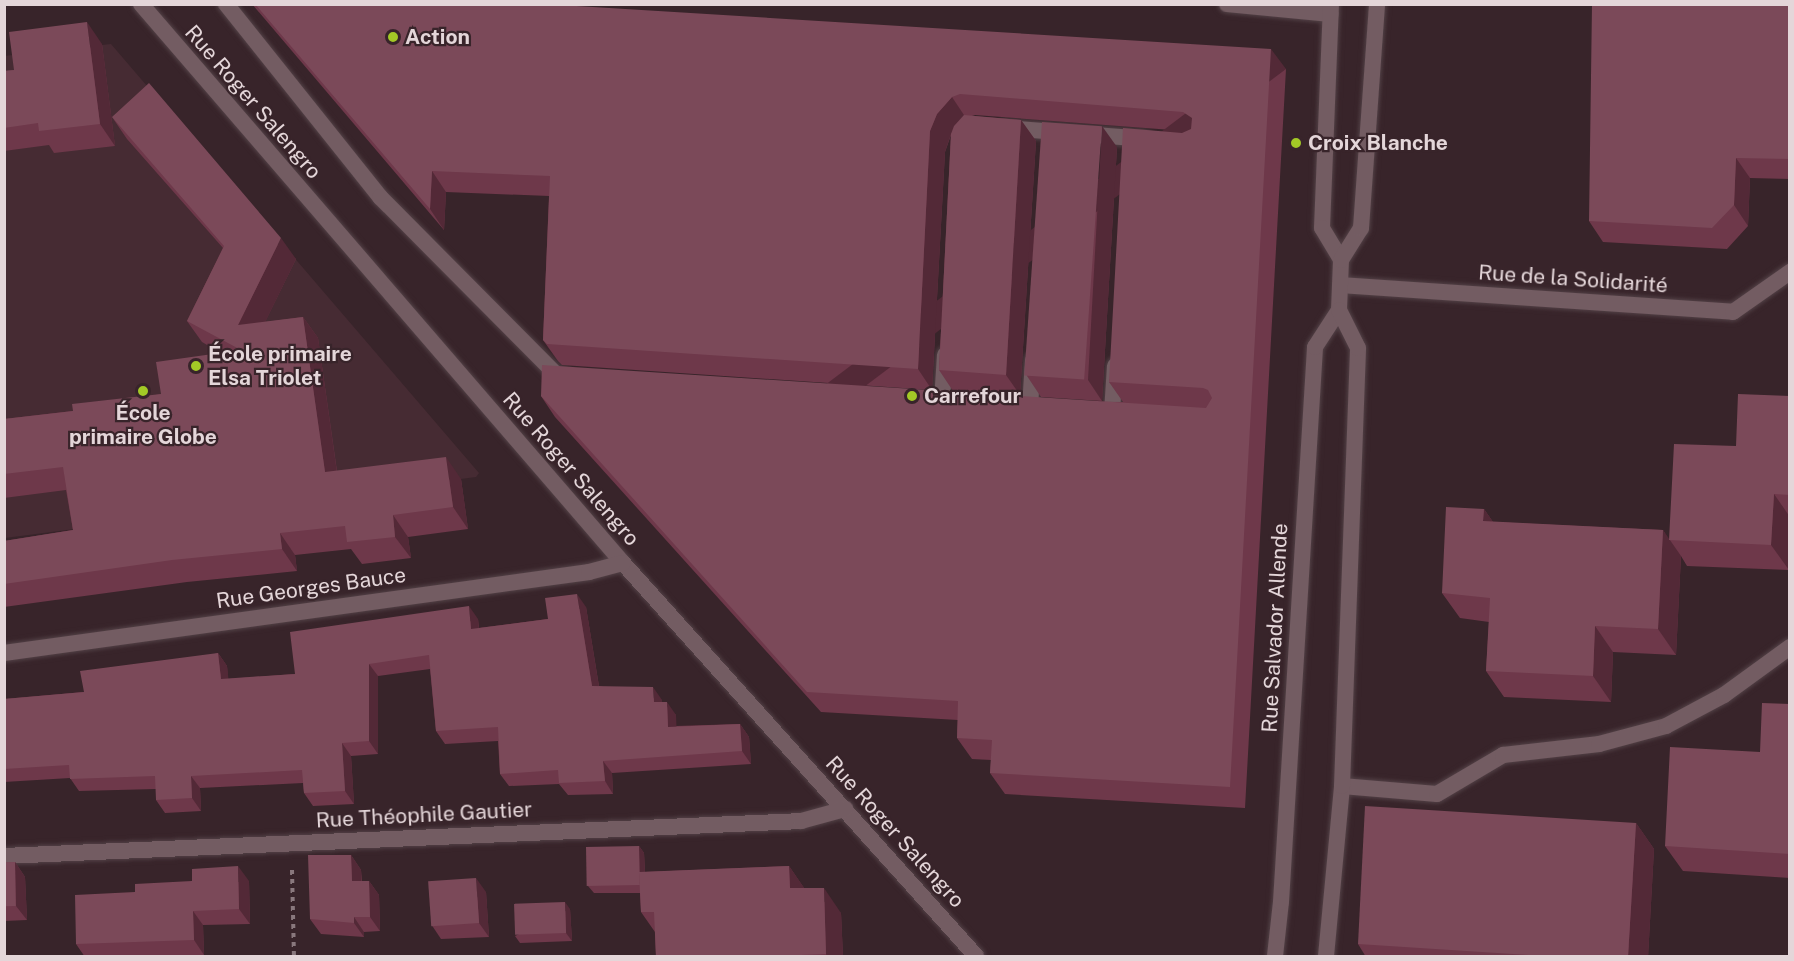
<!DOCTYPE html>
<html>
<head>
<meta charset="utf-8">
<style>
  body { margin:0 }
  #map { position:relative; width:1794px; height:961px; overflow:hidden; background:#38242a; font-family:"Public Sans",sans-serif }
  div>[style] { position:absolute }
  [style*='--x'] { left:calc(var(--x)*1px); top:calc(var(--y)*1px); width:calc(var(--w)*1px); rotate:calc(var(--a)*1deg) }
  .built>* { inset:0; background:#462b33 }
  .path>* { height:4px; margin-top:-2px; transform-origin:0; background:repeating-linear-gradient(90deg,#89787d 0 4.5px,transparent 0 9px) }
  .roads { filter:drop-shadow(0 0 2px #524146) drop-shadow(0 0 2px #524146) }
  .service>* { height:16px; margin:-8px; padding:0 8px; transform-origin:8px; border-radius:8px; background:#735c62 }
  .minor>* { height:16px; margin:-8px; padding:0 8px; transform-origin:8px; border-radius:8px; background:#735c62 }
  .wall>* { inset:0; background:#6e384a }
  .shaded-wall>* { inset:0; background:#532937; transform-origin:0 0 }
  .building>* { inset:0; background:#7b4959; transform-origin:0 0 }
  .dots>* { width:16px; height:16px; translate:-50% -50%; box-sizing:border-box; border:3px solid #38242a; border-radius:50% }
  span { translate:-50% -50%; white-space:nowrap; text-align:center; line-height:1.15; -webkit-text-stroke:4.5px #38242a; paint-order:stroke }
  .poi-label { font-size:21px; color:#e4d6d9; font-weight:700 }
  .left { translate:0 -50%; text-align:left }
  .street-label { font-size:21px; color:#e4d6d9 }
  .frame { position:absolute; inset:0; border:6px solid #e4d6d9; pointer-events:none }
</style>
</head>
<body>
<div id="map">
  <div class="built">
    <i style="clip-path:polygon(111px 44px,479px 473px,476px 477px,5px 538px,4px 56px)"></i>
  </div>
  <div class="path">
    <i style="--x:292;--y:870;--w:86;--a:88.7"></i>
  </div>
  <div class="roads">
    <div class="service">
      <i style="--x:226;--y:4;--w:247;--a:51.4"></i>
      <i style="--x:380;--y:197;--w:251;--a:45.2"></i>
      <i style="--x:557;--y:375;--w:8;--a:7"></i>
      <i style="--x:1227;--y:4;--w:104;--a:5.5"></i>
      <i style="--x:1006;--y:128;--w:139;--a:4.5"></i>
      <i style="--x:942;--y:401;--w:46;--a:-86.3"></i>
      <i style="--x:1030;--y:407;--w:47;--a:-86.3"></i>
      <i style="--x:1112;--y:412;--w:46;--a:-86.3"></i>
      <i style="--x:1342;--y:786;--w:95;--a:4.8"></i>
      <i style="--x:1437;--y:794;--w:77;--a:-30.6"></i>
      <i style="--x:1503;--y:755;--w:97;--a:-6.5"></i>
      <i style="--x:1599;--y:744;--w:69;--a:-15"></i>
      <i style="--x:1666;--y:726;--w:66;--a:-28.1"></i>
      <i style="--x:1724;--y:695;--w:82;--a:-36"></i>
    </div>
    <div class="minor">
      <i style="--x:141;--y:4;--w:738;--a:49.23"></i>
      <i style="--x:623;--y:563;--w:528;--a:48.07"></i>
      <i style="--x:1331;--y:4;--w:224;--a:92.3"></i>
      <i style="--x:1322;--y:228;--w:37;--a:59"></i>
      <i style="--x:1340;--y:285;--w:394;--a:3.9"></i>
      <i style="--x:1733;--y:312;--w:70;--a:-35.1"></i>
      <i style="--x:4;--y:653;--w:591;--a:-7.88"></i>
      <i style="--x:589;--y:572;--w:35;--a:-15"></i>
      <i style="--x:4;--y:856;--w:798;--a:-2.51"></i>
      <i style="--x:801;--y:821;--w:46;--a:-15.3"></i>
      <i style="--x:1275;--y:956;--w:54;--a:-83.7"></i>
      <i style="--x:1281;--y:902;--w:556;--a:-86.49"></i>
      <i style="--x:1315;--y:347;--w:44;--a:-57"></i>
      <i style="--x:1339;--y:310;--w:50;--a:-87.7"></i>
      <i style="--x:1341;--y:260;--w:38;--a:-58"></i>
      <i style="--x:1361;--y:228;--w:225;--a:-85.9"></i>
      <i style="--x:1326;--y:956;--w:171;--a:-84.6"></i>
      <i style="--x:1342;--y:786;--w:438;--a:-87.9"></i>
      <i style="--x:1358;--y:348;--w:42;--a:-116.6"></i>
    </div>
  </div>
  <div class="wall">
    <i style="clip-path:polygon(252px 4px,544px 4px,1286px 69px,1245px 808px,1005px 794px,990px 773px,991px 760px,972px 759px,957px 738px,958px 720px,821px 712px,555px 417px,541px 396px,1123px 402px,1109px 382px,1182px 133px,1185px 131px,975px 115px,972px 116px,1021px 120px,1036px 141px,1020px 395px,953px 391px,939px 370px,951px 135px,945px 152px,932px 390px,562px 365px,558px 361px,543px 340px,549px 196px,446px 192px,444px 230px)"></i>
    <i style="clip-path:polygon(1790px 4px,1790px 179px,1750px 178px,1748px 226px,1727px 249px,1603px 242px,1589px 221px)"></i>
    <i style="clip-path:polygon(102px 44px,115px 146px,54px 153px,49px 145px,4px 151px,4px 71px,14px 70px)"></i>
    <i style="clip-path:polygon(112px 117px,296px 259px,265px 322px,303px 317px,318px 338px,337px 471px,461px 479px,468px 529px,408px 537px,411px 558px,362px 564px,351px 549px,295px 555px,297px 571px,187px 582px,4px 607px,4px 541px,73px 530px,66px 490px,4px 498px,4px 419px,73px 411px,161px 394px,221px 353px,202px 342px,187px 321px,223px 248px,127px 139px)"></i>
    <i style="clip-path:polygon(1117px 147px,1102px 401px,1041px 397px,1027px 376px)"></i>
    <i style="clip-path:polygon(1790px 396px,1789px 570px,1687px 566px,1681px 556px,1676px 655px,1613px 652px,1611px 702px,1504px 697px,1486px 671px,1489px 622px,1460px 618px,1442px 593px,1484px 509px,1493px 522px,1663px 530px,1669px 540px,1736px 446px)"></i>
    <i style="clip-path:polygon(586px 607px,599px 686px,662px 700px,662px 702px,676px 715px,676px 726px,740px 724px,749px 737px,751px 764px,612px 773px,613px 794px,568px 795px,559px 784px,509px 786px,500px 774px,498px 741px,445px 744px,436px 731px,430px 669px,378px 676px,378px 754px,351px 756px,354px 804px,313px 806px,304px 793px,303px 783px,200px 788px,201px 811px,165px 813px,156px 800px,156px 789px,79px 791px,70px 778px,4px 782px,4px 699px,84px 692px,218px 653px,227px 666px,228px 679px,295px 674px,478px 619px,479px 628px,548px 619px)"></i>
    <i style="clip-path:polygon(1790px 704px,1790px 878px,1683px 871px,1665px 846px,1760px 752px)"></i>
    <i style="clip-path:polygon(1636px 823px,1654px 849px,1648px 957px,1366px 957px,1358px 944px)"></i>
    <i style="clip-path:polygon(639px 846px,644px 853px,645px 872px,789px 866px,804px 888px,841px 913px,843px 957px,656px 957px,655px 932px,641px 912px,640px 893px,594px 893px,588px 886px)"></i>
    <i style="clip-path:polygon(351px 855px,361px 870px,362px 881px,369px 881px,379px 895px,380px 931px,364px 932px,364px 937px,321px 934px,310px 919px)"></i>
    <i style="clip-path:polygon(15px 862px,25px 877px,27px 920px,4px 921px,4px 863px)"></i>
    <i style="clip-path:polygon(249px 881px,250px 924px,203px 925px,204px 955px,153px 957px,85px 957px,76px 944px,135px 892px)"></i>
    <i style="clip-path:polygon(486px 892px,489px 937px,441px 939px,431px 924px)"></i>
    <i style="clip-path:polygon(570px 909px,572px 941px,520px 943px,515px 936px)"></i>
  </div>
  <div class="shaded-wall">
    <i style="clip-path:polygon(87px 22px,102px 44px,115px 146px,100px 124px)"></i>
    <i style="left:1271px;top:49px;width:25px;height:739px;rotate:53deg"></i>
    <i style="clip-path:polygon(952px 97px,966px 118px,951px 134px,945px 152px,932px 390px,918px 369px,930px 131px,937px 114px)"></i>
    <i style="clip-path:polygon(1021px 120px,1036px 141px,1020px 395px,1006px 375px)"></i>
    <i style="clip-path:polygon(1102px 126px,1117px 147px,1102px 401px,1088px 380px)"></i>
    <i style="clip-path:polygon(1736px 158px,1750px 178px,1748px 226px,1734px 205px)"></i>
    <i style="clip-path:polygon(432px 171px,446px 192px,444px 230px,430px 209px)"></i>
    <i style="clip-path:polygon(281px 238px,296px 259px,253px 347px,238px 325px)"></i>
    <i style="clip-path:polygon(303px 317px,318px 338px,340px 494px,325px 472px)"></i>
    <i style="clip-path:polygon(446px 457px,461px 479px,468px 529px,453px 507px)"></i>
    <i style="clip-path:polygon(1774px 494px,1790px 517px,1789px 570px,1771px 545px)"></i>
    <i style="clip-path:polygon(1484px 509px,1502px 535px,1483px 521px)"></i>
    <i style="clip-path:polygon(393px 515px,408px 537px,411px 558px,395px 537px)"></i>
    <i style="clip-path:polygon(1663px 530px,1681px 556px,1676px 655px,1658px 629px)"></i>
    <i style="clip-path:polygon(280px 533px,295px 555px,297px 571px,282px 549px)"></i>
    <i style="clip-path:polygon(577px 594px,586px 607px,601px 699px,592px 686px)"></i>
    <i style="clip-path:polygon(469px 606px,478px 619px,480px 642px,471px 629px)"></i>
    <i style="clip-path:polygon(1595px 626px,1613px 652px,1611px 702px,1593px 676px)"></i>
    <i style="clip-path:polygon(218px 653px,227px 666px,230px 692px,221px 679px)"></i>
    <i style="clip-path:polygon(369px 664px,378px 676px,378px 754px,369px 741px)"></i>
    <i style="clip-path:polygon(653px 687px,662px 700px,662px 714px,654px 702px)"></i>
    <i style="clip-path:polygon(667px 702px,676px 715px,677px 739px,668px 727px)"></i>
    <i style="clip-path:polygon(740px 724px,749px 737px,751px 764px,742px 751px)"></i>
    <i style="clip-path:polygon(342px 743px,351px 756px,354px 804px,345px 791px)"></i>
    <i style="clip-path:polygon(603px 761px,612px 773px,613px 794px,605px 781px)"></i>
    <i style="clip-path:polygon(191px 776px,200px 788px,201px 811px,192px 798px)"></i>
    <i style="clip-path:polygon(1636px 823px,1654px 849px,1648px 957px,1628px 957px)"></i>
    <i style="clip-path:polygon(639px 846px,644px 853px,646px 893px,640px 885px)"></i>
    <i style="clip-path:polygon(351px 855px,361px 870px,362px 895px,352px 881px)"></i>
    <i style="clip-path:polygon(15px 862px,25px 877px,27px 920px,16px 906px)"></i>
    <i style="clip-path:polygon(238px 866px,249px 881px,250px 924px,239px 909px)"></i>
    <i style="clip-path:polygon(789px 866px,807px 892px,790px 888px)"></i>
    <i style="clip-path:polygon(476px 878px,486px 892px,489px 937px,479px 923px)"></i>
    <i style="clip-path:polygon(369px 881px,379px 895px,380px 931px,370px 917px)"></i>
    <i style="clip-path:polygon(824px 888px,841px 913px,843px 957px,827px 957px,826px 954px)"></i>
    <i style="clip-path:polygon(565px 902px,570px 909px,572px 941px,566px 933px)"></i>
    <i style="clip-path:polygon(193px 911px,203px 925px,204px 955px,194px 940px)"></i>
    <i style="clip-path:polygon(354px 917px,364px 932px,364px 937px,354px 923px)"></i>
  </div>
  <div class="building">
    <i style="clip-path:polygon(255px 4px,544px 4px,1271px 49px,1230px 787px,990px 773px,992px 740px,957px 738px,958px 701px,807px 692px,541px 396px,542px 365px,1206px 408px,1212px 398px,1208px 390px,1203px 388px,1109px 382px,1123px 128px,1182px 133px,1191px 129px,1192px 118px,1183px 112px,960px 94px,952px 97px,937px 114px,930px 131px,918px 369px,547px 344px,543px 340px,550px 176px,432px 171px,430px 209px)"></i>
    <i style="clip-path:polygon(1592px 4px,1790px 4px,1790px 159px,1736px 158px,1734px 205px,1712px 228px,1589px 221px)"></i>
    <i style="clip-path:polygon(87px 22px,100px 124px,39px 131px,38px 123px,4px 128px,4px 71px,14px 70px,9px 32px)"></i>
    <i style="clip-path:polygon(149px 83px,281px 238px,238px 325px,303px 317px,325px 472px,446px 457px,453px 507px,393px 515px,395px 537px,347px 542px,345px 526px,280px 533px,282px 549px,172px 560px,4px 584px,4px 541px,73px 530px,63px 467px,4px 474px,4px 419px,73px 411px,72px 404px,161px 394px,156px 362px,241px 350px,187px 321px,224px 246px,112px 117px)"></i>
    <i style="clip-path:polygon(964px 115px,1021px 120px,1006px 375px,939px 370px,951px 134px,954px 126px)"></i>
    <i style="left:1042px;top:122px;width:60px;height:254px;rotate:4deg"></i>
    <i style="clip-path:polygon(1738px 394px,1790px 396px,1790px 495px,1774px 494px,1771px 545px,1669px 540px,1674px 444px,1736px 446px)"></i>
    <i style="clip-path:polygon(1446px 507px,1484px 509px,1483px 521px,1663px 530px,1658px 629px,1595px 626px,1593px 676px,1486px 671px,1490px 598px,1442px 593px)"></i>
    <i style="clip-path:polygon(577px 594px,592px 686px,653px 687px,654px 702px,667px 702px,668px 727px,740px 724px,742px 751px,603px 761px,605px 781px,559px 783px,558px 770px,500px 774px,498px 727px,436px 731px,429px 655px,369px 664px,369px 741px,342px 743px,345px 791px,304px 793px,302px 770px,191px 776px,192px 798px,156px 800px,155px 776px,70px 779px,69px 765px,4px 769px,4px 699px,84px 692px,80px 671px,218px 653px,221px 679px,295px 674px,290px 632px,469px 606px,471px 629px,548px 619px,545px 598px)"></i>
    <i style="clip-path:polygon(1762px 703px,1790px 704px,1790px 854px,1665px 846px,1670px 747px,1760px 752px)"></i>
    <i style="clip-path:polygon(1365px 806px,1636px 823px,1628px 957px,1559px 957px,1358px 944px)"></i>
    <i style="left:639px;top:846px;width:39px;height:53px;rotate:89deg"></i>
    <i style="clip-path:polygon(308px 855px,351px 855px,352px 881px,369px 881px,370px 917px,354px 917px,354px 923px,310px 919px)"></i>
    <i style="left:15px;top:862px;width:44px;height:11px;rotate:89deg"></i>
    <i style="clip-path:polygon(238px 866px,239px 909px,193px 911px,194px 940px,76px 944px,75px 895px,135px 892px,135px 884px,192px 881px,192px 869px)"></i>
    <i style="clip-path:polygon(789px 866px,790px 888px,824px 888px,826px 954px,773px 956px,773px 957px,656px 957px,654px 912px,641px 912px,639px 872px)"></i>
    <i style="left:476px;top:878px;width:45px;height:48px;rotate:86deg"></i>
    <i style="left:565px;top:902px;width:31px;height:51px;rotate:88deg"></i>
  </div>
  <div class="dots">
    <i style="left:393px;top:37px;background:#a3c926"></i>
    <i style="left:1296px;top:143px;background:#a3c926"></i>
    <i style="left:196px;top:366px;background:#a3c926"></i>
    <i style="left:143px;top:391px;background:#a3c926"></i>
    <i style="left:912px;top:396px;background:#a3c926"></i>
  </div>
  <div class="poi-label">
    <span class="left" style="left:405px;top:37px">Action</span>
    <span class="left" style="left:1308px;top:143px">Croix Blanche</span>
    <span class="left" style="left:208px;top:366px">École primaire<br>Elsa Triolet</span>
    <span class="left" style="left:924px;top:396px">Carrefour</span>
    <span style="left:143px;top:425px">École<br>primaire Globe</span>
  </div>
  <div class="street-label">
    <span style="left:253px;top:102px;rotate:49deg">Rue Roger Salengro</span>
    <span style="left:1573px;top:279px;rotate:4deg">Rue de la Solidarité</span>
    <span style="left:571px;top:469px;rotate:49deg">Rue Roger Salengro</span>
    <span style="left:311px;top:588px;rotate:-8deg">Rue Georges Bauce</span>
    <span style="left:1275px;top:628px;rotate:-87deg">Rue Salvador Allende</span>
    <span style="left:424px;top:815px;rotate:-3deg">Rue Théophile Gautier</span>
    <span style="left:895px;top:832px;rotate:48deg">Rue Roger Salengro</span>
  </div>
  <div class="frame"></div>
</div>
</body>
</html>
